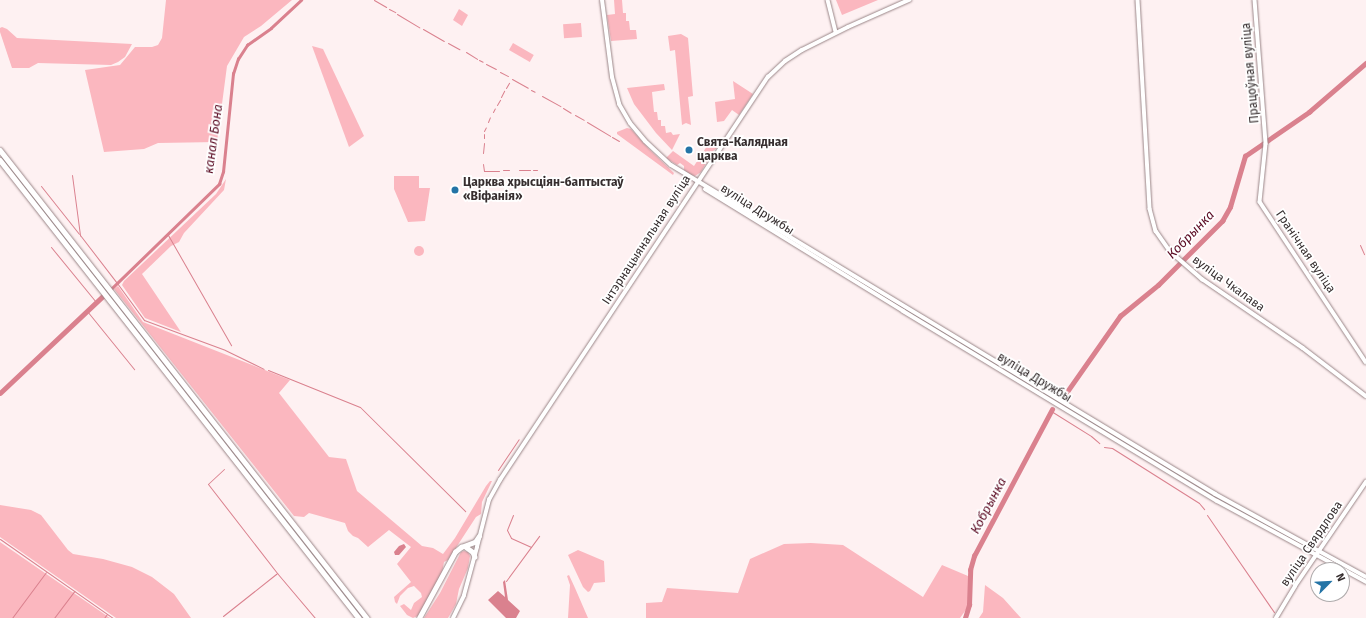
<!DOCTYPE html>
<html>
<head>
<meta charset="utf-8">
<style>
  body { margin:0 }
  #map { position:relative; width:1366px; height:618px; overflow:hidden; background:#fef1f2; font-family:"Fira Sans",sans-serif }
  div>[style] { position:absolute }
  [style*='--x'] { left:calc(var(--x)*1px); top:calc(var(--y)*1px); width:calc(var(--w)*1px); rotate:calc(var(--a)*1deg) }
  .green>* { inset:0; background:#fbb7bf; transform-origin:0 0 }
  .round { border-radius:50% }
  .water>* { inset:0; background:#da818e }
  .stream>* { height:1px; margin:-0.5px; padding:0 0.5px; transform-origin:0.5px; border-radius:0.5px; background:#da818e }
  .canal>* { height:2.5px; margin:-1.25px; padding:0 1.25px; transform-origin:1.25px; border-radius:1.25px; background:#da818e }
  .river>* { height:4.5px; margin:-2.25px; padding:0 2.25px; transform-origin:2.25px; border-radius:2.25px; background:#da818e }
  .roads { filter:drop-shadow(0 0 1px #9a8688) drop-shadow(0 0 1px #9a8688) }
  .secondary>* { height:3.5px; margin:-1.75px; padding:0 1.75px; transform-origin:1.75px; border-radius:1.75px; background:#fff }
  .primary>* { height:4px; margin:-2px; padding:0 2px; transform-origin:2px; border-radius:2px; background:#fff }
  .highway>* { height:4.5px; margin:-2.25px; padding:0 2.25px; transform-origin:2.25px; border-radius:2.25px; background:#fff }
  .dots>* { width:11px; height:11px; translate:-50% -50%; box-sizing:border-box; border:2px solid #fff; border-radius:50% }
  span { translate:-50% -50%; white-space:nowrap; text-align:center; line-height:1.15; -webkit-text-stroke:3.5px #fff; paint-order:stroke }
  .street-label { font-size:12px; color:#362e2f }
  .poi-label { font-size:12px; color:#362e2f; font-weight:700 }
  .left { translate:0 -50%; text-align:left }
  .water-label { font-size:13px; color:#590820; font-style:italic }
  .north { position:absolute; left:1310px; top:562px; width:40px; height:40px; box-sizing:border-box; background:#fff; border:1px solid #afabac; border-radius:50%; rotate:66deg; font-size:11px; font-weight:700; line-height:16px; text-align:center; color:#362e2f }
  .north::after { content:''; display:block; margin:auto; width:14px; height:18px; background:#2474a6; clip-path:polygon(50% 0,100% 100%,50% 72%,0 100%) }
</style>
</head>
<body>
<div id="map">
  <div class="green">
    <i style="clip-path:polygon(166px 0,292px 0,261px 26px,244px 37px,227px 66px,217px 142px,158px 143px,144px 149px,104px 152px,85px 70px,120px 65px,135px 47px,152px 47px,158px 45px,162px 38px)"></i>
    <i style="clip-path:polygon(614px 0,622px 0,623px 13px,626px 13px,626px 21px,629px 21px,630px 30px,636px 30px,637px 39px,611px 41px,607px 15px,615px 14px)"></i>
    <i style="clip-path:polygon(836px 0,878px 0,842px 15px)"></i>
    <i style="clip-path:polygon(459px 9px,468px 15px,462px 26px,453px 20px)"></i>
    <i style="left:581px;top:23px;width:14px;height:18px;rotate:86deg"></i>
    <i style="clip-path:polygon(2px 27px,7px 29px,17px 38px,132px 44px,125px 57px,118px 62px,111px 65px,38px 63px,29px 68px,12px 68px,0 32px,0 28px)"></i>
    <i style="clip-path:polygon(681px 34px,688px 38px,693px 96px,688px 97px,691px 125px,686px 123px,682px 125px,675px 50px,670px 51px,668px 36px)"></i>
    <i style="left:513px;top:43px;width:24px;height:8px;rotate:30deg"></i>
    <i style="clip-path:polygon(312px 46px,323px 49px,364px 136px,349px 147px)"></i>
    <i style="clip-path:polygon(733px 81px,753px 94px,739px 115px,732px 110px,724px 121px,717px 122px,715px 102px,735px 99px)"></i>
    <i style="clip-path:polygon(664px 84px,665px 90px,652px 92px,654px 112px,657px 112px,658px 120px,661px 120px,661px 126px,665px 126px,666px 133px,671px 132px,673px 135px,680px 134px,672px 150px,656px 133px,634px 104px,627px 88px)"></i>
    <i style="clip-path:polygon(627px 128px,631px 129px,649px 149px,674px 173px,673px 175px,617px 134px,617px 132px)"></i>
    <i style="clip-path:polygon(709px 143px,717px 148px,713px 151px,701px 172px,695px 176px,690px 175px,684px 170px,684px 166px,680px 163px,677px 165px,666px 158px,673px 151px,694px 166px)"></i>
    <i style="clip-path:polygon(394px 176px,419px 176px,419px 188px,430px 188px,425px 221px,408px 222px,394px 189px)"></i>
    <i style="clip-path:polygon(226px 179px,224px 190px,184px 233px,179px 242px,171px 246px,142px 274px,181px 332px,145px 318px,122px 285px,124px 281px,216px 194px)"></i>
    <i class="round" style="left:414px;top:246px;width:10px;height:10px"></i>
    <i style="clip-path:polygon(118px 286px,143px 322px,290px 380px,279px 393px,329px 457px,346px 459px,357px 491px,422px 546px,433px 548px,443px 554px,455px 538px,486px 486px,490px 481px,492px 481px,482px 502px,481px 514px,476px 517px,448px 560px,444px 562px,442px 573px,418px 616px,413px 618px,407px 615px,400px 606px,404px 604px,411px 610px,414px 603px,422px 597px,421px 593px,414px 586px,408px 588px,400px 596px,397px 604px,395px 602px,394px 597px,411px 582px,397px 564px,411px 547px,389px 530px,368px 547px,358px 538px,353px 536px,348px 531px,345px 523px,309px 513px,304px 517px,294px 516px,114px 289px)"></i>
    <i style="clip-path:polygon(0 505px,31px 510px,41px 515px,68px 550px,73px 554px,103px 559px,132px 567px,152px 577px,174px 594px,191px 618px,116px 618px,0 537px)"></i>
    <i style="clip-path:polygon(0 542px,110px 618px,0 618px)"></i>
    <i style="clip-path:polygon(811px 543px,843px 545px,923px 597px,942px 565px,968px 576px,968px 607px,960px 618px,646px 618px,646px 603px,662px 602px,667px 588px,738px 593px,750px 559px,784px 544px)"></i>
    <i style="clip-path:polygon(578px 550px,604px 561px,605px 582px,594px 583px,590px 591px,588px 592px,583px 587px,568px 555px)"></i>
    <i style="clip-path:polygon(464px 551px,468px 552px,470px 556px,468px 568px,459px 589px,456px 604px,448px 618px,424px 618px,440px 593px,461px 552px)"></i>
    <i style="clip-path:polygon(569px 575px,575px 588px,588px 618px,568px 618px,570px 585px,567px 576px)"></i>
    <i style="clip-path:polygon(985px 585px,1003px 598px,1021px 618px,979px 618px,983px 612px)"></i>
  </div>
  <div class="water">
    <i style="clip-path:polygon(404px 544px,406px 547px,399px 555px,395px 555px,394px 552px,399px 546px)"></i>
    <i style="clip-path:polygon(505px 580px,508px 600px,520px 611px,516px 618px,506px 618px,488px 600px,498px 591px,505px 597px,503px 582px)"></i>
  </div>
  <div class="stream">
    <i style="--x:374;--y:0;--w:14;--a:30"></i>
    <i style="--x:389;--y:9;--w:7;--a:27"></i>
    <i style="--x:397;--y:14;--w:26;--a:31"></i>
    <i style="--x:423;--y:29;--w:24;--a:30"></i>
    <i style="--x:448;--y:43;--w:13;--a:29"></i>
    <i style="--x:466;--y:52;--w:13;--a:32"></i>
    <i style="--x:479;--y:60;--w:4;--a:27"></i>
    <i style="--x:486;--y:64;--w:11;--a:27"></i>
    <i style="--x:500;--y:72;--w:9;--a:27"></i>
    <i style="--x:512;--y:79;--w:18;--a:29"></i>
    <i style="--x:506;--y:88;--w:6;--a:-59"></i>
    <i style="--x:531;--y:90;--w:4;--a:27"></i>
    <i style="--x:542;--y:96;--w:21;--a:29"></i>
    <i style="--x:501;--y:97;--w:7;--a:-63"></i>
    <i style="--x:497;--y:105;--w:6;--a:-59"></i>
    <i style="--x:563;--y:108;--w:9;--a:32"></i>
    <i style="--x:493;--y:112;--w:4;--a:-63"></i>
    <i style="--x:575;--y:115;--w:10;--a:29"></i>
    <i style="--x:488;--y:122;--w:5;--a:-68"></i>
    <i style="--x:587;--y:122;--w:27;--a:31"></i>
    <i style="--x:484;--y:131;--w:4;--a:-63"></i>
    <i style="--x:612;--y:137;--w:8;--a:30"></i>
    <i style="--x:484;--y:138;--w:4;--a:-90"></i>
    <i style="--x:483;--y:153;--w:10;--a:-84"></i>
    <i style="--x:483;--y:164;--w:7;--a:82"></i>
    <i style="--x:484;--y:171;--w:15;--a:0"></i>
    <i style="--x:503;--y:170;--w:6;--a:0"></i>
    <i style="--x:519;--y:170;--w:11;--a:0"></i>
    <i style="--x:533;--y:170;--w:4;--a:0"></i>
    <i style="--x:72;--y:175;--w:61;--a:82.4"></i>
    <i style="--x:80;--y:235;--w:61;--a:52.4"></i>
    <i style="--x:117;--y:283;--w:46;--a:53.9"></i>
    <i style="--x:144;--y:320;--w:86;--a:20.3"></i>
    <i style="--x:225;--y:350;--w:43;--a:26"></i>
    <i style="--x:41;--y:186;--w:61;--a:51.6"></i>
    <i style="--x:168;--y:235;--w:127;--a:60.2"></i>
    <i style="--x:1360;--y:245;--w:10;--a:66"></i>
    <i style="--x:51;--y:247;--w:71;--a:50.7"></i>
    <i style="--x:87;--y:311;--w:75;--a:51"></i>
    <i style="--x:268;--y:370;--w:99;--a:21.9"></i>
    <i style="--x:360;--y:407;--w:148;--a:44.7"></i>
    <i style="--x:1051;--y:411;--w:47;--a:32"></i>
    <i style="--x:1091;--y:436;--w:11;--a:41"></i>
    <i style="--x:1104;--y:447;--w:8;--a:7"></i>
    <i style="--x:1112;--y:448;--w:103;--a:32.3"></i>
    <i style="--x:1199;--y:503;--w:8;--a:50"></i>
    <i style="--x:224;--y:469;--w:22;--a:137"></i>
    <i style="--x:208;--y:484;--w:113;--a:52.2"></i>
    <i style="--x:277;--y:573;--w:59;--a:49.8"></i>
    <i style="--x:498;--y:470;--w:37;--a:-56"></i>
    <i style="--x:513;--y:515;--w:16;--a:112"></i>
    <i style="--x:507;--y:530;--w:9;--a:63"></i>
    <i style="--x:511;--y:538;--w:22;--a:24"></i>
    <i style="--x:1207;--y:515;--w:118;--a:55.4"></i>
    <i style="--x:0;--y:539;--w:138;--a:35"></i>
    <i style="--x:506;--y:581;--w:56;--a:-53.7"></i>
    <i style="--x:223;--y:616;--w:68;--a:-38.4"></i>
    <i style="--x:12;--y:618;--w:57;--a:-53.5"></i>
    <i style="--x:54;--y:618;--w:34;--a:-53"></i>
    <i style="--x:104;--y:618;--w:5;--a:-53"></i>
  </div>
  <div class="canal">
    <i style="--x:111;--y:289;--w:151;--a:-44.2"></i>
    <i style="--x:219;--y:184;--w:13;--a:-72"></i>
    <i style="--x:223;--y:172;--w:99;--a:-84.2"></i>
    <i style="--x:233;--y:74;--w:16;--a:-72"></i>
    <i style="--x:238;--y:59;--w:17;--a:-57"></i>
    <i style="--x:247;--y:45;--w:29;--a:-35"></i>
    <i style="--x:271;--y:28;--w:41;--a:-43"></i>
  </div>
  <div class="river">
    <i style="--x:0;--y:393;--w:141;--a:-43.3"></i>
    <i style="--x:1064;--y:396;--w:98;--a:-55"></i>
    <i style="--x:1120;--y:316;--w:49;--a:-39.2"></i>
    <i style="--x:1158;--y:285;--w:91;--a:-45"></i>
    <i style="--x:1222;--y:221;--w:16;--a:-60"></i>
    <i style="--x:1230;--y:207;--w:53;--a:-73.6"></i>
    <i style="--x:1245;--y:156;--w:78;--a:-34.5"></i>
    <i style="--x:1309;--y:112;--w:75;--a:-40.7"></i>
    <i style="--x:965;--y:618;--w:14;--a:-73"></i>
    <i style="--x:969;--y:605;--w:35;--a:-88"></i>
    <i style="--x:970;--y:570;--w:15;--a:-74"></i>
    <i style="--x:974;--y:556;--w:166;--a:-62"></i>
  </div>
  <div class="roads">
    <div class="secondary">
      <i style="--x:828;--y:0;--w:33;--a:76"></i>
      <i style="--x:1138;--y:0;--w:209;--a:86.7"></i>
      <i style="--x:1150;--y:209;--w:23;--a:75"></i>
      <i style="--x:1156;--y:231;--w:24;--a:55"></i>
      <i style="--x:1170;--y:251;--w:43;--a:41.2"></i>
      <i style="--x:1202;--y:279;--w:122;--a:34.3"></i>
      <i style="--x:1303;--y:348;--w:79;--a:37.3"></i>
      <i style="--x:1255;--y:0;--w:144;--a:85.6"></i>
      <i style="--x:1266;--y:144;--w:58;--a:95.9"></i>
      <i style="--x:1260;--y:202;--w:192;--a:56.5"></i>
      <i style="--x:477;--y:547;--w:49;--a:-75.7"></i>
      <i style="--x:489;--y:500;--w:23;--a:-61"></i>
      <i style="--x:500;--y:480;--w:484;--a:-56.4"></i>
      <i style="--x:768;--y:77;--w:23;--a:-43"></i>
      <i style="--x:785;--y:61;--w:20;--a:-33"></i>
      <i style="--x:802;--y:50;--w:51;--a:-26.6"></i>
      <i style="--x:848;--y:27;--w:67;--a:-23.9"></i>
      <i style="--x:1276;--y:618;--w:37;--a:-59"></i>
      <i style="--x:1295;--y:586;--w:126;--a:-55.7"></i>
    </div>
    <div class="primary">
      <i style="--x:602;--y:0;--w:78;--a:82.6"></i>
      <i style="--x:612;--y:77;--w:28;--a:75"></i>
      <i style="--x:619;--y:104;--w:22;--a:60"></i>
      <i style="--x:630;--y:123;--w:23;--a:50"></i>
      <i style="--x:645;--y:141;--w:35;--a:43"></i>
      <i style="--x:671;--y:165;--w:636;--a:31.16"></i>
      <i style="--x:1215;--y:494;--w:172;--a:28.8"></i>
      <i style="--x:705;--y:189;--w:233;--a:31.6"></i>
      <i style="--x:903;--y:311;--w:367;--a:31.2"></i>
      <i style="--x:1217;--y:501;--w:170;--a:28.5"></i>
      <i style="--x:453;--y:618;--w:25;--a:-64"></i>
      <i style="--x:464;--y:595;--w:50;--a:-74.8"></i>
    </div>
    <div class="highway">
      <i style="--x:0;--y:150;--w:595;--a:51.9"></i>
      <i style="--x:0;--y:160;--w:582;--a:51.91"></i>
      <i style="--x:463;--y:547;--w:3;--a:0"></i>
      <i style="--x:466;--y:547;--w:9;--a:36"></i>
      <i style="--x:473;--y:552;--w:5;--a:68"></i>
      <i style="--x:419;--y:618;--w:75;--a:-61.4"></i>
      <i style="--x:455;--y:552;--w:8;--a:-40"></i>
      <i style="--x:461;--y:547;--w:15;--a:-20"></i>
      <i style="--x:475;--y:542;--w:7;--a:-56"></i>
    </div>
  </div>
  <div class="dots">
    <i style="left:689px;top:150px;background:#2474a6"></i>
    <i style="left:455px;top:190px;background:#2474a6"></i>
  </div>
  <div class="street-label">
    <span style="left:1251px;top:73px;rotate:-95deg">Працоўная вуліца</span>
    <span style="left:757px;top:210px;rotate:32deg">вуліца Дружбы</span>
    <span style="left:647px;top:240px;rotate:-57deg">Інтэрнацыянальная вуліца</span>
    <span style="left:1305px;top:252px;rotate:56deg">Гранічная вуліца</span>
    <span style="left:1228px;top:284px;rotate:36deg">вуліца Чкалава</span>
    <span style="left:1034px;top:378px;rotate:31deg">вуліца Дружбы</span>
    <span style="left:1312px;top:544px;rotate:-56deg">вуліца Свярдлова</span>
  </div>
  <div class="poi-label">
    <span class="left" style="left:697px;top:150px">Свята-Калядная<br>царква</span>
    <span class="left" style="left:463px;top:190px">Царква хрысціян-баптыстаў<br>«Віфанія»</span>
  </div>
  <div class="water-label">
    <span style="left:214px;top:139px;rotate:-82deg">канал Бона</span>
    <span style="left:1191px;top:235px;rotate:-46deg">Кобрынка</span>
    <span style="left:989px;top:506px;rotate:-62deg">Кобрынка</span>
  </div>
  <div class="north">N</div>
</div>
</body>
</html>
